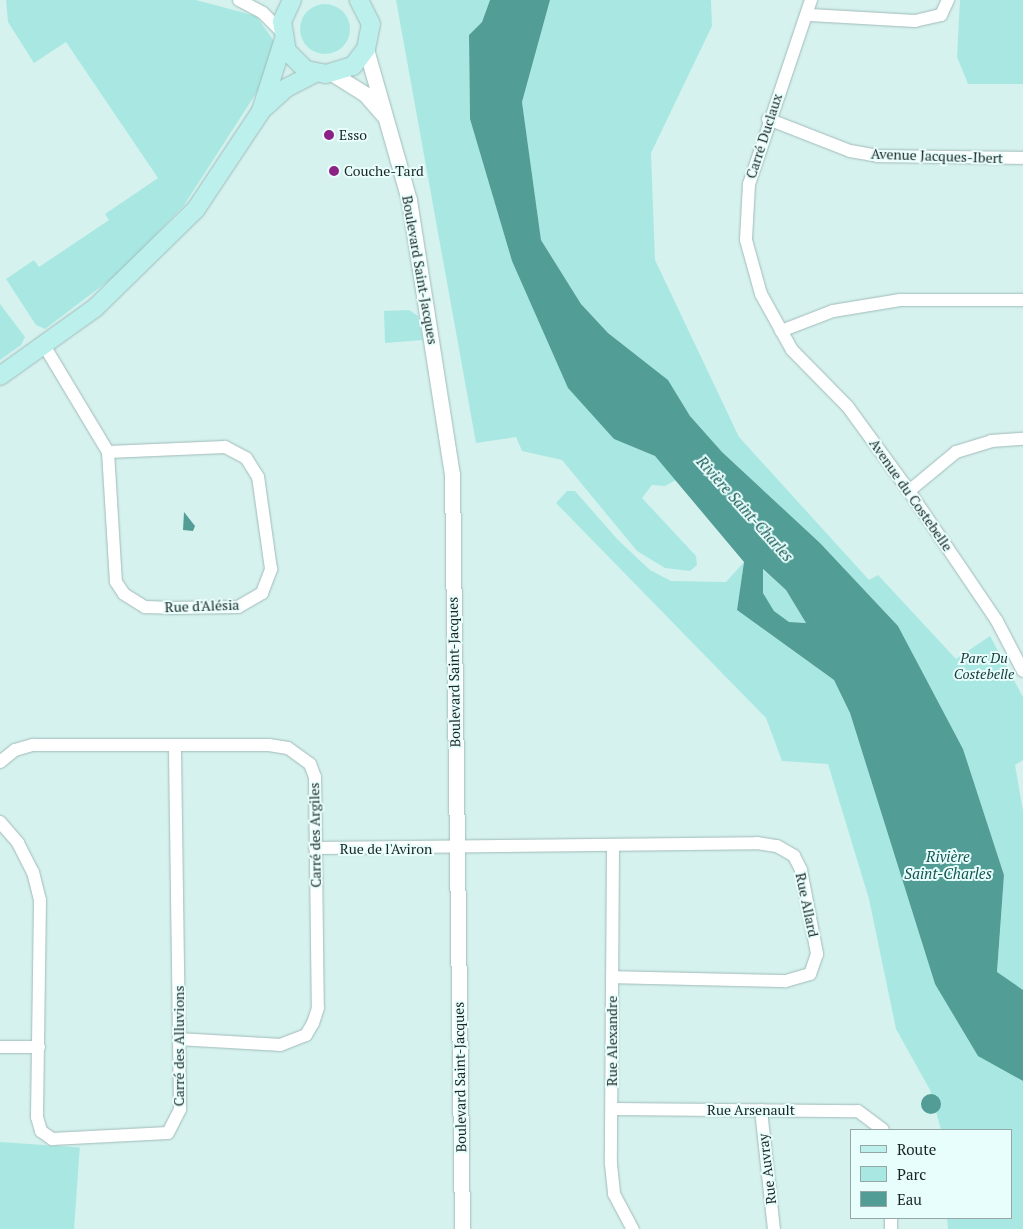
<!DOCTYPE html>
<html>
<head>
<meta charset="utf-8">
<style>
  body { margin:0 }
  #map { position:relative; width:1023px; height:1229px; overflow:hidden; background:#d6f2ef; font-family:"PT Serif",serif }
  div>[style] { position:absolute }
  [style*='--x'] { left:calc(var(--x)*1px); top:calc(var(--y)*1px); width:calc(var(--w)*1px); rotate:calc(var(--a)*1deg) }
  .green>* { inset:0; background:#a9e8e2; transform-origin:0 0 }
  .round { border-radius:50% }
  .water>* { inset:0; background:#529d96 }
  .roads { filter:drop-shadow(0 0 1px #a0bbb8) drop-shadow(0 0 1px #a0bbb8) }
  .minor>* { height:12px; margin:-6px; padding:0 6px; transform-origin:6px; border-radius:6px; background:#fff }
  .tertiary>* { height:15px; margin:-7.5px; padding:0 7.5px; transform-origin:7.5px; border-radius:7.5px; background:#fff }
  .secondary>* { height:18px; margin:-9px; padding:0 9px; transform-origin:9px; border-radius:9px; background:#bbf0ed }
  .dots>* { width:14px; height:14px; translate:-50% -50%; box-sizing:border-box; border:2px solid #e8fefc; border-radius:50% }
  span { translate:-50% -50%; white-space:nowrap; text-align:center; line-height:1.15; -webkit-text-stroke:4px #e8fefc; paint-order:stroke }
  .poi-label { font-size:14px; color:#192423 }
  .left { translate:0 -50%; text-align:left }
  .street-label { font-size:14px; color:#192423 }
  .park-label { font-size:14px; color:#163b38; font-style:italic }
  .water-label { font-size:15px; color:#155651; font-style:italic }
  .legend { position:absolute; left:850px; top:1129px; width:162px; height:90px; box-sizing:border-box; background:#e8fefc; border:1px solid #95a7a5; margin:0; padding:6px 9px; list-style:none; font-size:15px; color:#192423 }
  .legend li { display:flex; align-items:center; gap:10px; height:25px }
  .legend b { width:25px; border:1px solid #95a7a5 }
</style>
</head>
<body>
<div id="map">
  <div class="green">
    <i style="clip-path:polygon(6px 0,196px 0,256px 16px,274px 41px,264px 81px,184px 205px,120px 272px,45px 329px,36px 325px,6px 279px,34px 260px,39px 267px,109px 220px,105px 214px,158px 178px,66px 42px,34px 63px,8px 22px)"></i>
    <i style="clip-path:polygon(396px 0,490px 0,482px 22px,469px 35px,470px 119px,512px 261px,614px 439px,655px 456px,676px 480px,665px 486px,652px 485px,642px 498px,696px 556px,697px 565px,690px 571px,665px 568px,637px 551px,562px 460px,522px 451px,516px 437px,476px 443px)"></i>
    <i style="clip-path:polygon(550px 0,711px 0,712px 26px,651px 153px,655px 260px,739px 437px,869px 580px,878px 575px,956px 659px,990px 636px,1023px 697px,1023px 760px,1015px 765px,1023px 811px,1023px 990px,997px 973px,1004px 875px,963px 749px,898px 626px,820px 543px,722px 452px,690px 416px,668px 380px,608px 333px,581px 304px,541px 240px,522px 102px)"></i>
    <i style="clip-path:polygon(960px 0,1023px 0,1023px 84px,968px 84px,957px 57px)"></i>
    <i class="round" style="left:300px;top:4px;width:50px;height:50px"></i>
    <i style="clip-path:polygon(0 304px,25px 337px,21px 345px,0 360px)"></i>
    <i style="clip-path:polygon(409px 310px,418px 316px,423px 340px,385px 343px,384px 311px)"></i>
    <i style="clip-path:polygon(567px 491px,575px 491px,618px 540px,650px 570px,671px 581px,726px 582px,744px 562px,737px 610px,834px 680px,850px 713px,935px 984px,1004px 1069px,1023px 1081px,1023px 1229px,948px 1229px,947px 1218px,1012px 1218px,1012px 1130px,941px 1130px,930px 1090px,896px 1029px,869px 899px,828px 764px,782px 761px,766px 718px,556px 503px)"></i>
    <i style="clip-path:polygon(762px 569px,786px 590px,806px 623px,789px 622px,774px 611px,763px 593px)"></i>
    <i style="left:0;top:1142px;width:80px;height:87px;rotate:4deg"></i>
  </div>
  <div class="water">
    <i style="clip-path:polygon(evenodd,490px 0,550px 0,522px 102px,541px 240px,581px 304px,608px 333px,668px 380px,690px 416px,722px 452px,820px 543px,898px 626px,963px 749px,1004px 875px,997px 972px,1023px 990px,1023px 1081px,978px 1056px,935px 984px,850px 713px,834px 680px,737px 610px,744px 562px,655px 456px,614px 439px,568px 388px,512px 261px,470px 119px,469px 35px,482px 22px,490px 0,763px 569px,786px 590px,806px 623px,789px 622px,774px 611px,763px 593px,763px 569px)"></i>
    <i style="clip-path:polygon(184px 512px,195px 526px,193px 531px,183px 530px)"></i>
    <i class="round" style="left:921px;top:1094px;width:20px;height:20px"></i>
  </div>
  <div class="roads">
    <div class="minor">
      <i style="--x:239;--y:0;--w:27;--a:28"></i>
      <i style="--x:263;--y:13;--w:25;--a:45"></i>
      <i style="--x:811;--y:0;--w:194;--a:108.6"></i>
      <i style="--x:749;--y:184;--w:56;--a:93.1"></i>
      <i style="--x:746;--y:240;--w:56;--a:74.5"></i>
      <i style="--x:761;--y:294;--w:64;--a:61"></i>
      <i style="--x:792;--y:350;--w:80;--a:45.5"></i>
      <i style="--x:848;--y:407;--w:104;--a:54"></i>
      <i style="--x:909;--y:491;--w:157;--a:55.9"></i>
      <i style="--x:997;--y:621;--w:56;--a:62.5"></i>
      <i style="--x:810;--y:15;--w:105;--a:3.3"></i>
      <i style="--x:915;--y:21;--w:27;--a:-13"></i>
      <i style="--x:941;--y:15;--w:17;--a:-65"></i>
      <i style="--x:768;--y:119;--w:88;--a:21.3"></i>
      <i style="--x:850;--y:151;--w:27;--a:10"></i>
      <i style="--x:877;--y:156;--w:146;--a:0.8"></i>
      <i style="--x:781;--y:331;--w:56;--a:-21"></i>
      <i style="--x:833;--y:311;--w:68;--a:-9.3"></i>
      <i style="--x:900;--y:300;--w:123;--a:0"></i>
      <i style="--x:45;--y:347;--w:122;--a:59"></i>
      <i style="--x:108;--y:452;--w:130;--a:86.5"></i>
      <i style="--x:116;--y:582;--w:14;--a:56"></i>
      <i style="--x:124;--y:594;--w:25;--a:32"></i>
      <i style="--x:145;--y:607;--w:24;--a:2"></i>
      <i style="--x:169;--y:608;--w:69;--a:-0.8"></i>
      <i style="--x:238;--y:607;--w:28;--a:-30"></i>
      <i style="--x:262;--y:593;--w:26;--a:-69"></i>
      <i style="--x:271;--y:569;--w:93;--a:-98"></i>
      <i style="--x:258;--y:477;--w:22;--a:-122"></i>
      <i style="--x:246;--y:458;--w:24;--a:-152"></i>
      <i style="--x:225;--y:447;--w:117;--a:177.6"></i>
      <i style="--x:909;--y:491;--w:61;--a:-39.7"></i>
      <i style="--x:956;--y:452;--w:37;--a:-17"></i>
      <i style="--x:991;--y:441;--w:32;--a:-4"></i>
      <i style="--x:0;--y:762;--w:19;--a:-39"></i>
      <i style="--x:15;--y:750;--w:19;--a:-16"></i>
      <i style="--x:33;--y:745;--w:236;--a:0"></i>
      <i style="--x:269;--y:745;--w:19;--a:9"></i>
      <i style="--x:288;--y:748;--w:27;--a:36"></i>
      <i style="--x:310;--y:764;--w:14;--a:69"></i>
      <i style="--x:315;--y:777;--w:231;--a:89.3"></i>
      <i style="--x:318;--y:1008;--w:16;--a:108"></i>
      <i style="--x:313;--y:1023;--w:14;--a:120"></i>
      <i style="--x:306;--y:1035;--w:28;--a:159"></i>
      <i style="--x:280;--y:1045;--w:101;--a:-176.6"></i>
      <i style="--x:0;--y:822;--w:28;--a:49"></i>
      <i style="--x:18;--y:843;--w:33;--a:63"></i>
      <i style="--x:33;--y:872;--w:29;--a:76"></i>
      <i style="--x:40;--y:900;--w:217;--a:90.8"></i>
      <i style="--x:37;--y:1117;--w:15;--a:74"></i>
      <i style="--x:41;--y:1131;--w:14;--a:36"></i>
      <i style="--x:52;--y:1139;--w:116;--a:-3"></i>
      <i style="--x:168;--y:1133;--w:27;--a:-63"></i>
      <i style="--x:180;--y:1109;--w:363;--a:-90.8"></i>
      <i style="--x:315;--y:848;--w:442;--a:-0.6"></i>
      <i style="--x:757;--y:843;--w:20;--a:9"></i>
      <i style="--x:777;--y:846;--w:20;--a:30"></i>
      <i style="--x:794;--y:856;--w:16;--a:63"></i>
      <i style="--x:801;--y:870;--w:86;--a:79.2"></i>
      <i style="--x:817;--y:954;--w:21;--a:109"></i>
      <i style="--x:810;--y:974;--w:26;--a:164"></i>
      <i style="--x:785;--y:981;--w:173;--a:-178.7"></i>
      <i style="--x:613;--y:848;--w:316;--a:90.4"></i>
      <i style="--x:611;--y:1164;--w:30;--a:84"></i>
      <i style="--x:614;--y:1194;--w:40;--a:62"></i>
      <i style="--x:0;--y:1047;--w:39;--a:0"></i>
      <i style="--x:613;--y:1109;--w:245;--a:0.5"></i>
      <i style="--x:858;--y:1111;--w:31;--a:37"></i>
      <i style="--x:761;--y:1110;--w:120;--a:83.8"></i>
      <i style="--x:891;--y:1218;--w:11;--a:90"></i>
    </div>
    <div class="tertiary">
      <i style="--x:366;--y:49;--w:157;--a:74.1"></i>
      <i style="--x:409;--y:200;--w:277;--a:81.1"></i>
      <i style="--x:452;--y:474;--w:755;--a:89.24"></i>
      <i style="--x:333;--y:74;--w:38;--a:32"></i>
      <i style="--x:365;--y:94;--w:28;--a:49"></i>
    </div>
    <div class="secondary">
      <i style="--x:292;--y:0;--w:23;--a:115"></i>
      <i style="--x:282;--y:21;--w:30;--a:81"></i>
      <i style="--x:287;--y:51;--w:27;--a:45"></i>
      <i style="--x:306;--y:70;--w:20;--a:11"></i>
      <i style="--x:326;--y:74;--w:28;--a:-17"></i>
      <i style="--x:353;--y:66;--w:21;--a:-53"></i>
      <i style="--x:366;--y:49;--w:25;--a:-79"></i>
      <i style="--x:371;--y:24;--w:27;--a:-117"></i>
      <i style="--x:265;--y:107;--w:28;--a:-42"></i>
      <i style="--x:286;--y:88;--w:34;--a:-27"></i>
      <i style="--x:0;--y:376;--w:117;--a:-35.6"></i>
      <i style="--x:95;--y:308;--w:141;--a:-44.4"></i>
      <i style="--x:196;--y:209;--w:118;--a:-56.4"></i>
      <i style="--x:261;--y:111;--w:72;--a:-72.3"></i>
    </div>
  </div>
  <div class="dots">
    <i style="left:329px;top:135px;background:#8c2186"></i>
    <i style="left:334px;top:171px;background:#8c2186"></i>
  </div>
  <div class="poi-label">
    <span class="left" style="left:339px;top:135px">Esso</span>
    <span class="left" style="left:344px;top:171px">Couche-Tard</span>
  </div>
  <div class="street-label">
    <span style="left:764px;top:136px;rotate:-72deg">Carré Duclaux</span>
    <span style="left:937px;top:156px;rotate:2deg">Avenue Jacques-Ibert</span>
    <span style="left:420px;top:270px;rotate:80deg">Boulevard Saint-Jacques</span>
    <span style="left:911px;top:495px;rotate:55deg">Avenue du Costebelle</span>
    <span style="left:202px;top:606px;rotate:-2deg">Rue d'Alésia</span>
    <span style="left:454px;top:672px;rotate:-91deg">Boulevard Saint-Jacques</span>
    <span style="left:315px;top:835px;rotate:-91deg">Carré des Argiles</span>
    <span style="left:386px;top:849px">Rue de l'Aviron</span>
    <span style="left:807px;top:905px;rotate:78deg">Rue Allard</span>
    <span style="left:612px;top:1041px;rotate:-90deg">Rue Alexandre</span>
    <span style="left:179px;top:1046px;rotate:-90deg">Carré des Alluvions</span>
    <span style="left:460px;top:1077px;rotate:-91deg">Boulevard Saint-Jacques</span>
    <span style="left:751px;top:1110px">Rue Arsenault</span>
    <span style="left:767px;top:1169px;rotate:-97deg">Rue Auvray</span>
  </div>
  <div class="park-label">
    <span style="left:984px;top:666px">Parc Du<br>Costebelle</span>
  </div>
  <div class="water-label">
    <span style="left:745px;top:509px;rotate:48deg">Rivière Saint-Charles</span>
    <span style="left:948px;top:865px">Rivière<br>Saint-Charles</span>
  </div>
  <ul class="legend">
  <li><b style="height:6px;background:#bbf0ed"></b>Route</li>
  <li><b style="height:14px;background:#a9e8e2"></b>Parc</li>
  <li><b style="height:14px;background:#529d96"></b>Eau</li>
  </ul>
</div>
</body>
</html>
